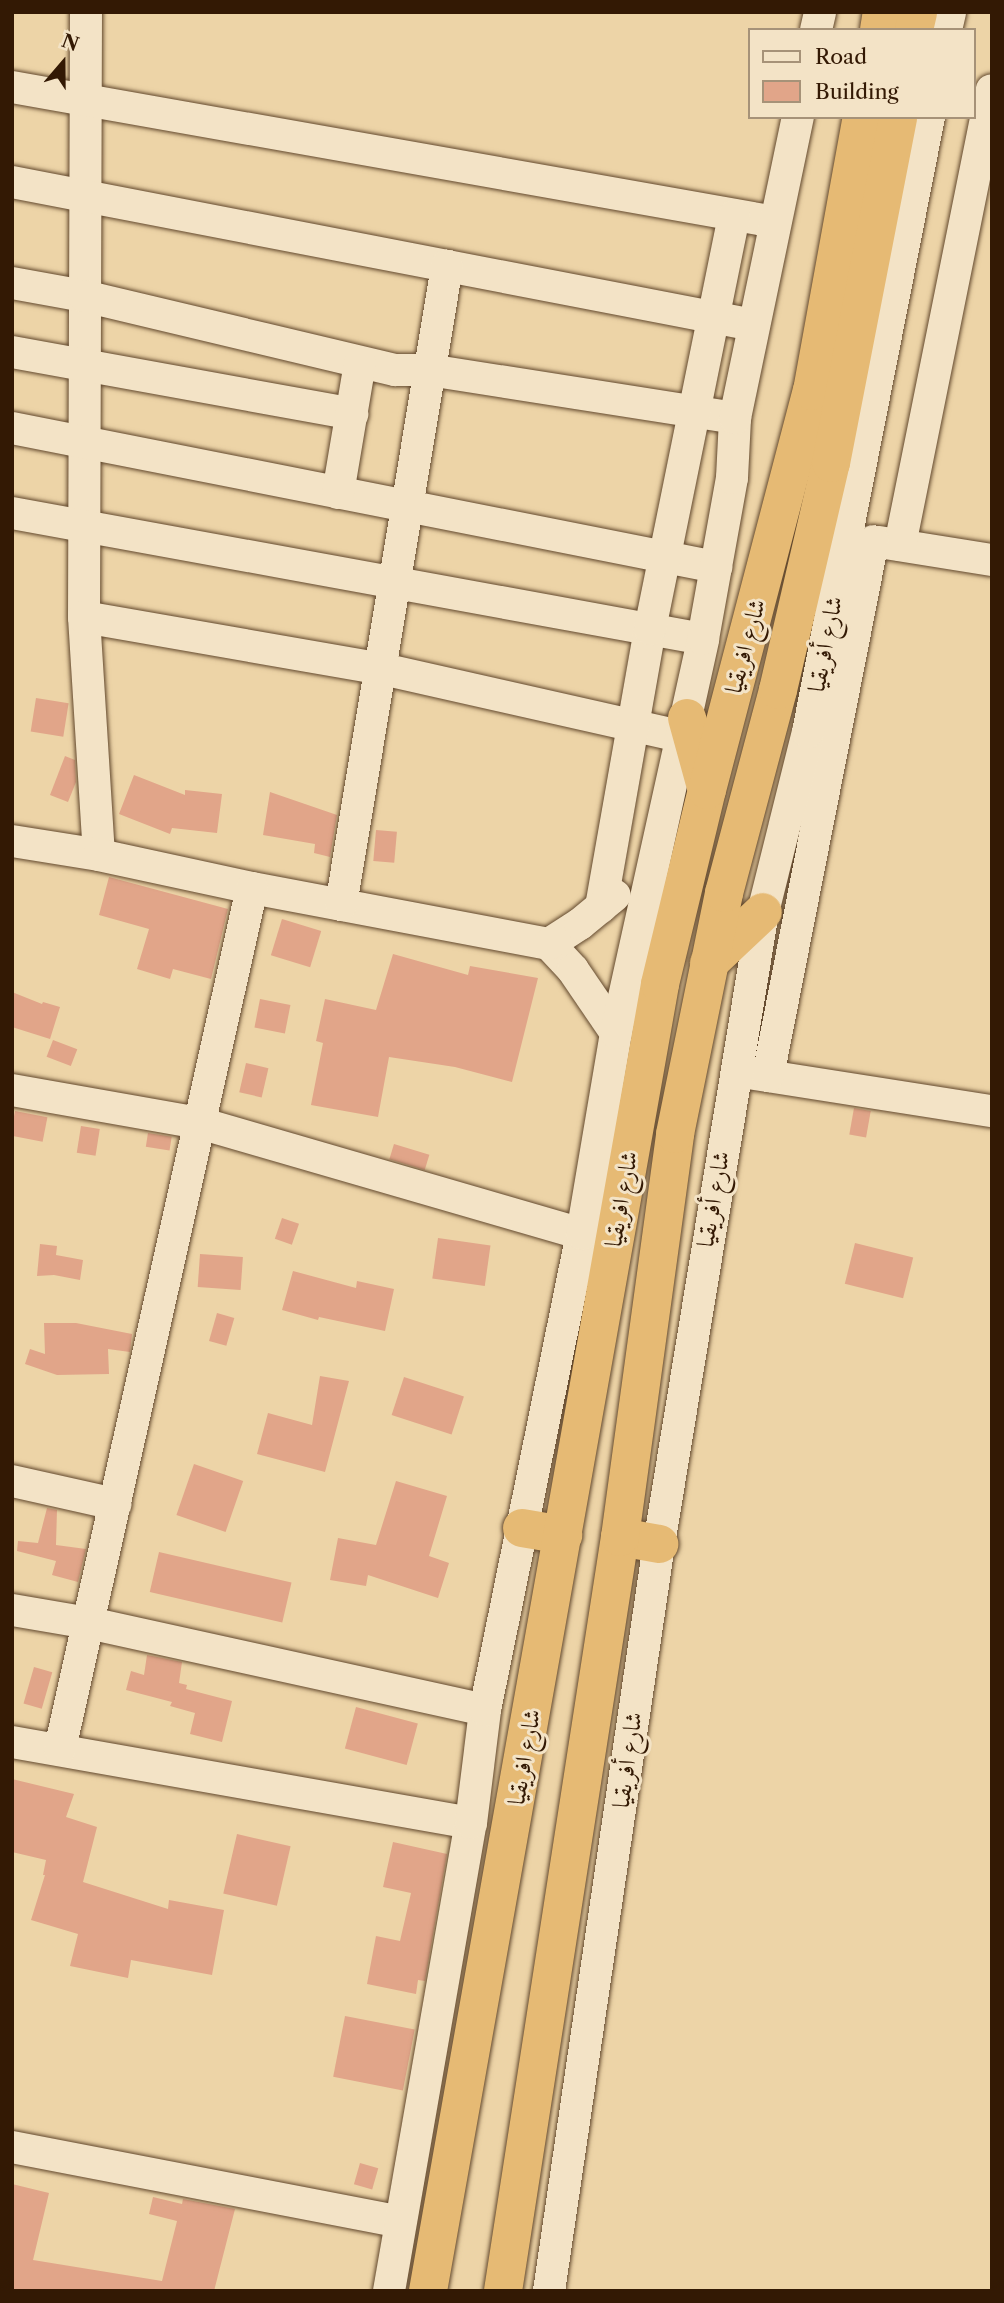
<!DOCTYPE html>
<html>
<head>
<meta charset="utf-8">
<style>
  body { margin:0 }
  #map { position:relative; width:1004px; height:2303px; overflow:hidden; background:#edd4a7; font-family:"Libre Caslon Text",Amiri,serif }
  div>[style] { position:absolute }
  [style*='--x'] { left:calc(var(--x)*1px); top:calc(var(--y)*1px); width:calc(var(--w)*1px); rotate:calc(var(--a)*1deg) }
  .building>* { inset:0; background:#e1a589; transform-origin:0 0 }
  .roads { filter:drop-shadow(0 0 2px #62482d) drop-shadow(0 0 2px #62482d) }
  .minor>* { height:32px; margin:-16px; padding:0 16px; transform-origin:16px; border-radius:16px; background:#f3e3c6 }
  .highway>* { height:38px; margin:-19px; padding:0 19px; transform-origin:19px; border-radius:19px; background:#e6ba74 }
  span { translate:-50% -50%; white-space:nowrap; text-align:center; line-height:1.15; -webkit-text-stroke:6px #f3e3c6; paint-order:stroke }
  .street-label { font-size:24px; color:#331904 }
  .frame { position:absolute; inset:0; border:14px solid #331904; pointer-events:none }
  .legend { position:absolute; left:748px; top:28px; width:228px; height:91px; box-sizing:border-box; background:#f3e3c6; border:2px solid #a69278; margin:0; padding:9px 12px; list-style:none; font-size:21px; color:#331904 }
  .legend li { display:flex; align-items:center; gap:14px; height:35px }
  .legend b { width:35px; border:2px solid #a69278 }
  .north { position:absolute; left:28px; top:28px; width:70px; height:70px; -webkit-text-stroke:5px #f3e3c6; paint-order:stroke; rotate:20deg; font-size:19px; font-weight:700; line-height:28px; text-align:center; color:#331904 }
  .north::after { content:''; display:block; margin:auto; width:24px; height:32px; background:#331904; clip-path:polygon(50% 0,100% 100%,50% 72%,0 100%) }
</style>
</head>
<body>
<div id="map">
  <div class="building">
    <i style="left:36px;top:698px;width:33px;height:34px;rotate:9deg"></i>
    <i style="clip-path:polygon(65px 756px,75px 760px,76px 782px,68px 802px,50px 795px)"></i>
    <i style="clip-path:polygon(134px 775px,185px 795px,185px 790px,222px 794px,217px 833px,172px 828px,170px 834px,119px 814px)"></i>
    <i style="clip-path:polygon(270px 792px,337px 815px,330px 857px,314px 853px,315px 844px,263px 835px)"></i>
    <i style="left:376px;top:830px;width:21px;height:31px;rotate:5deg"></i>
    <i style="clip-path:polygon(109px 877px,228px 909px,211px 979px,173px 969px,170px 979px,137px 969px,149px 929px,99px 915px)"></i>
    <i style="left:282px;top:919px;width:41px;height:38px;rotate:17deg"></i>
    <i style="clip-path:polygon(393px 954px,468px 975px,470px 966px,538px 978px,512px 1082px,455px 1067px,389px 1057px,378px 1117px,311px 1105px,323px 1043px,316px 1041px,325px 999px,376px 1010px)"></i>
    <i style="clip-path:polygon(12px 992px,42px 1004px,43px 1002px,60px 1007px,50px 1039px,12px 1027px)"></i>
    <i style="left:260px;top:999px;width:31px;height:29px;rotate:11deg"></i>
    <i style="left:53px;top:1040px;width:26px;height:18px;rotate:21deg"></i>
    <i style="left:246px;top:1063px;width:23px;height:30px;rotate:13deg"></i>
    <i style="left:854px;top:1108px;width:17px;height:27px;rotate:10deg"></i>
    <i style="left:15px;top:1111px;width:33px;height:25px;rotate:11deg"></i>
    <i style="left:81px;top:1126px;width:19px;height:27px;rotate:9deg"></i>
    <i style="left:148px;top:1133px;width:24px;height:14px;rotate:9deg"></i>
    <i style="left:394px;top:1144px;width:37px;height:16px;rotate:17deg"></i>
    <i style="left:282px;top:1218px;width:18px;height:22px;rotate:19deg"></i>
    <i style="left:438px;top:1238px;width:53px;height:41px;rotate:8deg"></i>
    <i style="left:855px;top:1243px;width:60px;height:42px;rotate:14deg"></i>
    <i style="clip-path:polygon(40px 1244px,57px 1246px,56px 1255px,83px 1260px,80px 1280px,54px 1275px,37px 1276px)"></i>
    <i style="left:200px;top:1254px;width:43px;height:33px;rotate:4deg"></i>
    <i style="clip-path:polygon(293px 1271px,356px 1288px,357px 1281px,394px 1289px,385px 1331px,319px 1317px,318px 1320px,282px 1310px)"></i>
    <i style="left:217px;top:1313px;width:18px;height:29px;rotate:16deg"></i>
    <i style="clip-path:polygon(44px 1323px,76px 1323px,132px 1334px,130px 1352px,108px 1349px,109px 1374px,57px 1375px,25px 1364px,30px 1349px,45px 1354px)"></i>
    <i style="clip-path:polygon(320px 1376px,349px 1381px,325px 1472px,257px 1454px,268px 1413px,312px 1425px)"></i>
    <i style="left:404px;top:1377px;width:63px;height:40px;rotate:18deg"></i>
    <i style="left:194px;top:1464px;width:52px;height:54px;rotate:19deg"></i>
    <i style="clip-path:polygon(396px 1481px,447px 1496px,429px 1556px,449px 1563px,438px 1598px,368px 1575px,366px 1586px,330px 1580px,338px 1538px,376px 1545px)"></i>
    <i style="clip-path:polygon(47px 1508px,57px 1510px,56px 1545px,86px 1549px,78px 1582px,52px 1575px,56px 1561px,17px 1551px,18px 1541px,38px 1543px)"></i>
    <i style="left:159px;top:1552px;width:136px;height:41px;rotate:13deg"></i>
    <i style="clip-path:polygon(147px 1655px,182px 1662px,179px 1683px,187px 1685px,186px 1689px,232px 1701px,222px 1742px,190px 1734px,195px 1713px,170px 1706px,172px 1702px,126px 1690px,131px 1671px,144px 1675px)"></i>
    <i style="left:34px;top:1667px;width:19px;height:38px;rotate:16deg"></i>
    <i style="left:356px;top:1707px;width:64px;height:43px;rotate:15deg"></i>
    <i style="clip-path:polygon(12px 1779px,74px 1794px,66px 1817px,97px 1827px,83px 1882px,168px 1909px,169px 1900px,224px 1910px,212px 1975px,131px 1960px,128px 1978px,70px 1966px,78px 1934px,31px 1920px,45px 1875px,43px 1875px,46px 1860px,12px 1852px)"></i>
    <i style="left:237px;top:1834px;width:55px;height:61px;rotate:13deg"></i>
    <i style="clip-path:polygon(393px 1842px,447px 1854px,425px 1981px,418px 1980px,416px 1994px,367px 1984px,376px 1936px,400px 1941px,411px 1893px,383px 1887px)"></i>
    <i style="left:345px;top:2016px;width:71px;height:62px;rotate:11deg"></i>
    <i style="left:360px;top:2163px;width:19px;height:22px;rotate:16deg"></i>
    <i style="clip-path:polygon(12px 2184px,49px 2193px,33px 2260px,162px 2281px,177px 2221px,149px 2214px,153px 2197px,182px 2204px,183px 2199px,235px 2209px,214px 2291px,12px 2291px)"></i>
  </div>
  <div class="roads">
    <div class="minor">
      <i style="--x:86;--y:12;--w:605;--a:90.19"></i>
      <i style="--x:84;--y:617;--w:238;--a:86.4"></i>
      <i style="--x:816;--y:30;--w:18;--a:-77"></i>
      <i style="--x:946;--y:30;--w:18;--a:-77"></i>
      <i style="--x:12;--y:87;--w:775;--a:10.03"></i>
      <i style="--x:12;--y:182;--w:755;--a:10.92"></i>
      <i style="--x:12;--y:283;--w:73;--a:10.2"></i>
      <i style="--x:84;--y:296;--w:320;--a:13.4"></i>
      <i style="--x:395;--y:370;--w:34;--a:0"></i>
      <i style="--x:429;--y:370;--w:310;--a:8.9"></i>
      <i style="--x:12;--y:352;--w:346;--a:10.3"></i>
      <i style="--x:12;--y:428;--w:718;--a:11.17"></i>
      <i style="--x:338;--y:493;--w:132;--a:-80.4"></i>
      <i style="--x:12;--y:513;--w:702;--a:10.33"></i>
      <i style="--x:879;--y:542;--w:114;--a:9.1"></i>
      <i style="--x:900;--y:545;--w:464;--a:-78.6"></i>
      <i style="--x:84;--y:617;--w:303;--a:9.9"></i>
      <i style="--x:382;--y:669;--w:309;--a:12.7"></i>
      <i style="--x:12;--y:841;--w:88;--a:9.1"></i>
      <i style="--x:99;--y:855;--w:157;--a:12.2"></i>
      <i style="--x:252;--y:888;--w:302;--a:10.7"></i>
      <i style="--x:549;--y:944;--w:35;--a:47"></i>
      <i style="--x:573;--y:970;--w:76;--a:55.7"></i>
      <i style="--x:341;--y:905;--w:648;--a:-80.58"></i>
      <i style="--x:601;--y:907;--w:282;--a:-80"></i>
      <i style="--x:650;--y:629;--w:422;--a:-78.5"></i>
      <i style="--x:549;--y:944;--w:37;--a:-33"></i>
      <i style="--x:580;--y:924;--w:45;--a:-39.6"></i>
      <i style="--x:748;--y:1073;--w:247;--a:8.9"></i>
      <i style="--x:768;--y:1076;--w:545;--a:-78.9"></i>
      <i style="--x:12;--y:1090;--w:191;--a:10"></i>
      <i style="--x:200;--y:1123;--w:398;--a:16.2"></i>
      <i style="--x:12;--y:1481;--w:106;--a:12.6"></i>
      <i style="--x:12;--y:1610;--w:78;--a:9.6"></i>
      <i style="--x:89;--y:1623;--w:405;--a:12.4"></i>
      <i style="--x:12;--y:1742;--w:466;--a:10"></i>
      <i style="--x:60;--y:1749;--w:882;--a:-77.43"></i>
      <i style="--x:12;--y:2147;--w:395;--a:10.9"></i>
      <i style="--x:389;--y:2291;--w:475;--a:-80.1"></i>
      <i style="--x:471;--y:1823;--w:114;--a:-82.9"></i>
      <i style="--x:485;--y:1710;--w:486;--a:-78.5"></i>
      <i style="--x:582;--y:1234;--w:204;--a:-80.4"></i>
      <i style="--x:616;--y:1033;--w:403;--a:-77.5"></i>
      <i style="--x:703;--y:639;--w:164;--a:-79.8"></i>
      <i style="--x:732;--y:478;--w:60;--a:-87.1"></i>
      <i style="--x:735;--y:418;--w:308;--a:-78.2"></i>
      <i style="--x:549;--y:2291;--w:755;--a:-81.62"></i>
      <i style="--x:659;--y:1544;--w:640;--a:-80.66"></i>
      <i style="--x:763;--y:912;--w:186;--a:-76"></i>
      <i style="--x:808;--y:732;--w:627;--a:-78.87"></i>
    </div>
    <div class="highway">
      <i style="--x:879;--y:30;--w:18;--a:-81"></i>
      <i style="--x:914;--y:30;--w:18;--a:-77"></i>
      <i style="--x:687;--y:718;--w:72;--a:74.6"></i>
      <i style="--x:709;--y:963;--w:74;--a:-43.4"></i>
      <i style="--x:522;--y:1528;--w:42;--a:9.7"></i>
      <i style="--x:620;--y:1537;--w:40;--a:10"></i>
      <i style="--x:428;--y:2291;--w:1327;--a:-79.93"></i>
      <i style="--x:660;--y:984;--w:200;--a:-76.4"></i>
      <i style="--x:707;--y:790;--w:413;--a:-75.3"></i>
      <i style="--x:812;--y:391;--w:279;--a:-79.7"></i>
      <i style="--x:503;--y:2291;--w:763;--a:-81.18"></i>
      <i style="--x:620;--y:1537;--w:407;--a:-82.2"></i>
      <i style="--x:675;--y:1134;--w:246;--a:-78.5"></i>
      <i style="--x:724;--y:893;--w:210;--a:-75.1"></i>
      <i style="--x:778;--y:690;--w:233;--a:-76.9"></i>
      <i style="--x:831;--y:463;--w:352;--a:-79"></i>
    </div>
  </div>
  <div class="street-label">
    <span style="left:825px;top:644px;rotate:-79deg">شارع أفريقيا</span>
    <span style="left:745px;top:646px;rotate:-75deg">شارع افريقيا</span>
    <span style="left:621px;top:1199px;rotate:-80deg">شارع افريقيا</span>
    <span style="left:713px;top:1199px;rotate:-80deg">شارع أفريقيا</span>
    <span style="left:524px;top:1757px;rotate:-80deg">شارع افريقيا</span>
    <span style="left:627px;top:1760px;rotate:-82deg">شارع أفريقيا</span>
  </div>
  <div class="frame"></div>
  <ul class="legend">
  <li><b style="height:9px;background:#f3e3c6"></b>Road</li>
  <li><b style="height:19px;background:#e1a589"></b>Building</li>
  </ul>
  <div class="north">N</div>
</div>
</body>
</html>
